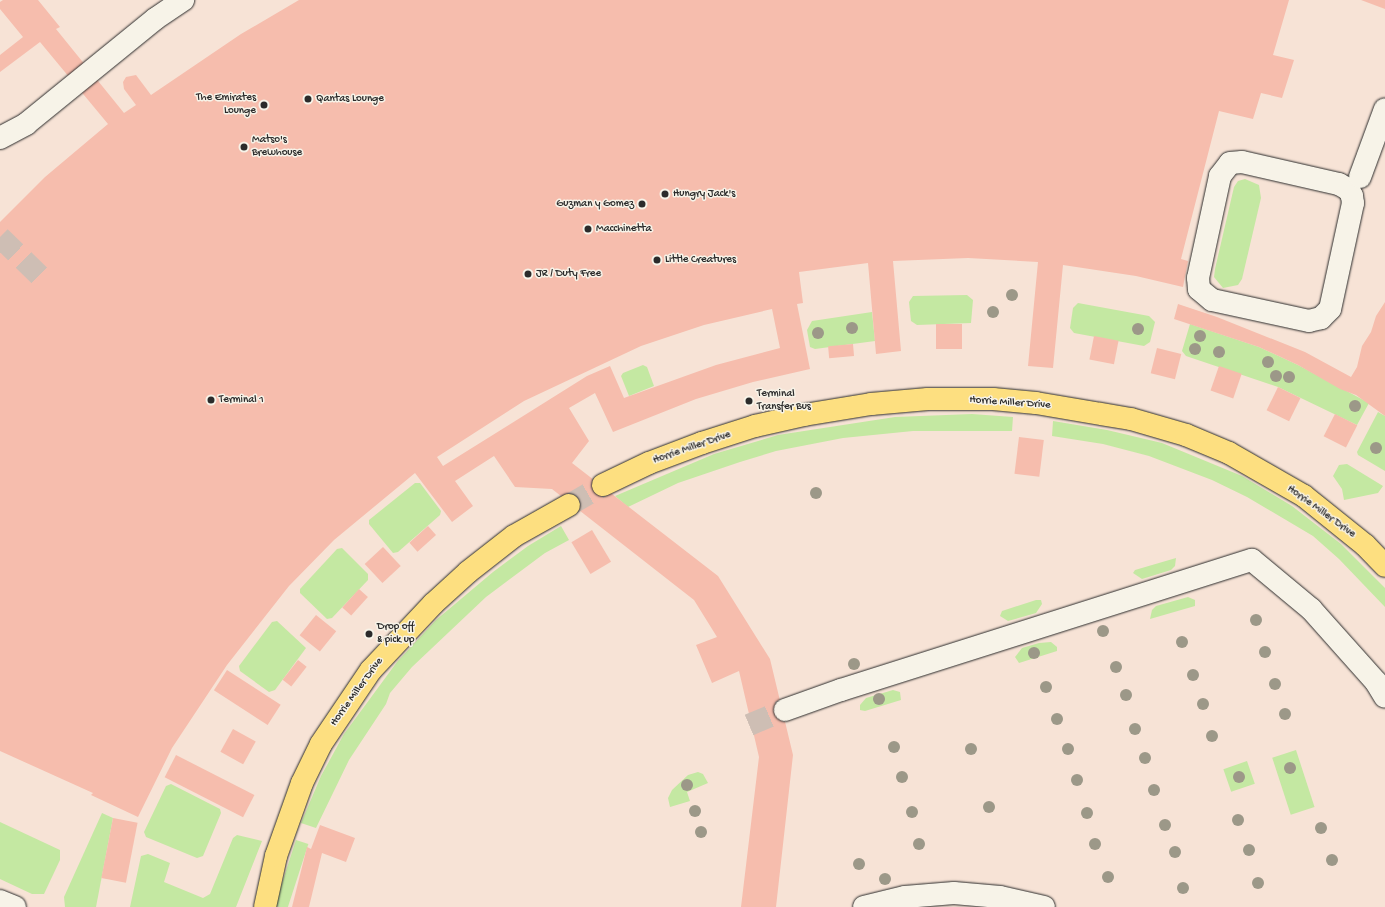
<!DOCTYPE html>
<html>
<head>
<meta charset="utf-8">
<style>
  body { margin:0 }
  #map { position:relative; width:1385px; height:907px; overflow:hidden; background:#f7e3d6; font-family:"Gochi Hand",sans-serif }
  div>[style] { position:absolute }
  [style*='--x'] { left:calc(var(--x)*1px); top:calc(var(--y)*1px); width:calc(var(--w)*1px); rotate:calc(var(--a)*1deg) }
  .green>* { inset:0; background:#c4e8a2; transform-origin:0 0 }
  .building>* { inset:0; background:#f6bdad; transform-origin:0 0 }
  .minor-tunnel>* { height:22px; margin-top:-11px; transform-origin:0; background:repeating-linear-gradient(90deg,#cebeb4 0 22px,transparent 0 33px) }
  .major-tunnel>* { height:22px; margin-top:-11px; transform-origin:0; background:repeating-linear-gradient(90deg,#cebeb4 0 22px,transparent 0 33px) }
  .roads { filter:drop-shadow(0 0 1px #2b2b2b) drop-shadow(0 0 1px #2b2b2b) }
  .minor>* { height:22px; margin:-11px; padding:0 11px; transform-origin:11px; border-radius:11px; background:#f7f3e8 }
  .major>* { height:22px; margin:-11px; padding:0 11px; transform-origin:11px; border-radius:11px; background:#fddf80 }
  .trees>* { width:12px; height:12px; margin:-6px; border-radius:50%; background:#9c9888 }
  .dots>* { width:11px; height:11px; translate:-50% -50%; box-sizing:border-box; border:2px solid #f7f3e8; border-radius:50% }
  span { translate:-50% -50%; white-space:nowrap; text-align:center; line-height:1.15; -webkit-text-stroke:3px #f7f3e8; paint-order:stroke }
  .poi-label { font-size:11px; color:#2b2b2b }
  .right { translate:-100% -50%; text-align:right }
  .left { translate:0 -50%; text-align:left }
  .street-label { font-size:11px; color:#2b2b2b }
</style>
</head>
<body>
<div id="map">
  <div class="green">
    <i style="clip-path:polygon(1245px 179px,1259px 185px,1261px 198px,1242px 279px,1238px 285px,1223px 288px,1214px 277px,1215px 269px,1234px 187px,1238px 181px)"></i>
    <i style="clip-path:polygon(967px 295px,973px 300px,971px 323px,917px 325px,911px 321px,909px 302px,913px 296px)"></i>
    <i style="clip-path:polygon(1078px 303px,1149px 316px,1155px 322px,1150px 342px,1144px 346px,1074px 333px,1070px 328px,1073px 308px)"></i>
    <i style="clip-path:polygon(872px 312px,875px 341px,815px 349px,810px 347px,807px 330px,812px 321px)"></i>
    <i style="clip-path:polygon(1190px 324px,1259px 347px,1298px 365px,1369px 403px,1357px 425px,1278px 387px,1186px 356px,1182px 351px)"></i>
    <i style="clip-path:polygon(643px 365px,647px 367px,654px 386px,629px 396px,621px 376px,623px 373px)"></i>
    <i style="clip-path:polygon(1378px 412px,1385px 416px,1385px 471px,1358px 455px,1357px 452px)"></i>
    <i style="clip-path:polygon(972px 414px,1013px 417px,1012px 431px,913px 431px,843px 438px,776px 451px,740px 462px,678px 483px,628px 507px,615px 496px,714px 454px,778px 435px,895px 417px)"></i>
    <i style="clip-path:polygon(1053px 421px,1107px 430px,1162px 443px,1242px 476px,1292px 506px,1341px 544px,1385px 588px,1385px 607px,1339px 559px,1313px 536px,1247px 497px,1212px 480px,1149px 456px,1103px 444px,1052px 436px)"></i>
    <i style="clip-path:polygon(1347px 464px,1383px 486px,1378px 493px,1344px 500px,1342px 489px,1333px 476px,1339px 465px)"></i>
    <i style="clip-path:polygon(415px 483px,420px 483px,441px 511px,440px 515px,398px 552px,393px 553px,369px 524px,369px 520px)"></i>
    <i style="clip-path:polygon(561px 526px,569px 540px,545px 553px,486px 597px,412px 667px,390px 693px,386px 704px,349px 760px,316px 828px,301px 823px,321px 776px,344px 734px,397px 662px,436px 620px,493px 572px,528px 546px)"></i>
    <i style="clip-path:polygon(342px 548px,368px 574px,368px 580px,332px 618px,327px 619px,300px 593px,300px 589px,337px 549px)"></i>
    <i style="clip-path:polygon(1176px 558px,1175px 566px,1171px 570px,1142px 579px,1133px 573px,1135px 570px)"></i>
    <i style="clip-path:polygon(1188px 597px,1195px 600px,1195px 606px,1150px 619px,1152px 610px,1156px 606px)"></i>
    <i style="clip-path:polygon(1036px 600px,1041px 600px,1042px 604px,1036px 613px,1008px 621px,1000px 616px,1002px 611px)"></i>
    <i style="clip-path:polygon(277px 621px,306px 648px,275px 690px,269px 692px,240px 671px,239px 666px,272px 622px)"></i>
    <i style="clip-path:polygon(1051px 642px,1057px 647px,1057px 651px,1019px 663px,1015px 657px,1022px 648px,1039px 643px)"></i>
    <i style="clip-path:polygon(893px 690px,900px 692px,901px 700px,865px 711px,860px 710px,860px 705px,866px 698px)"></i>
    <i style="left:1296px;top:750px;width:60px;height:25px;rotate:72deg"></i>
    <i style="left:1247px;top:761px;width:24px;height:25px;rotate:71deg"></i>
    <i style="clip-path:polygon(698px 772px,703px 774px,708px 783px,687px 792px,690px 801px,670px 807px,668px 798px,672px 790px,688px 775px)"></i>
    <i style="clip-path:polygon(171px 784px,220px 809px,221px 813px,203px 856px,197px 858px,146px 837px,144px 832px,166px 786px)"></i>
    <i style="clip-path:polygon(102px 813px,113px 818px,96px 907px,65px 907px,64px 897px)"></i>
    <i style="clip-path:polygon(0 822px,60px 850px,60px 860px,44px 894px,32px 894px,0 879px)"></i>
    <i style="clip-path:polygon(237px 835px,262px 841px,236px 907px,130px 907px,141px 856px,148px 854px,170px 863px,164px 882px,203px 898px,210px 894px,233px 838px)"></i>
    <i style="left:296px;top:840px;width:13px;height:69px;rotate:18deg"></i>
  </div>
  <div class="building">
    <i style="clip-path:polygon(evenodd,3px 0,38px 0,60px 27px,56px 29px,124px 113px,136px 105px,124px 89px,123px 82px,126px 77px,136px 75px,151px 95px,241px 34px,299px 0,1289px 0,1273px 55px,1294px 60px,1282px 98px,1261px 93px,1253px 119px,1219px 111px,1181px 259px,1188px 261px,1183px 287px,1136px 276px,1063px 265px,1053px 368px,1028px 366px,1038px 262px,968px 258px,893px 261px,901px 351px,876px 354px,868px 263px,799px 272px,803px 303px,797px 304px,810px 369px,753px 382px,696px 399px,613px 432px,595px 393px,569px 408px,589px 441px,572px 463px,718px 576px,770px 659px,793px 755px,776px 907px,741px 907px,759px 757px,739px 671px,712px 683px,696px 645px,717px 637px,694px 600px,552px 489px,515px 487px,494px 456px,455px 481px,473px 506px,452px 522px,415px 473px,334px 540px,289px 586px,227px 665px,172px 748px,138px 817px,91px 795px,93px 793px,0 751px,0 222px,45px 177px,108px 124px,40px 42px,0 72px,0 55px,23px 37px,0 9px,0 2px,3px 0,772px 309px,780px 348px,716px 365px,624px 398px,610px 366px,587px 376px,443px 466px,437px 457px,524px 401px,641px 346px,704px 325px,772px 309px)"></i>
    <i style="clip-path:polygon(1361px 0,1385px 0,1385px 9px)"></i>
    <i style="clip-path:polygon(1385px 302px,1385px 416px,1356px 395px,1340px 389px,1298px 365px,1259px 347px,1174px 319px,1178px 304px,1217px 317px,1305px 352px,1351px 377px,1357px 367px,1362px 346px,1371px 332px,1376px 316px)"></i>
    <i style="left:936px;top:324px;width:26px;height:25px"></i>
    <i style="left:1094px;top:336px;width:25px;height:24px;rotate:11deg"></i>
    <i style="left:853px;top:344px;width:12px;height:25px;rotate:85deg"></i>
    <i style="left:1157px;top:348px;width:25px;height:26px;rotate:14deg"></i>
    <i style="left:1219px;top:366px;width:24px;height:26px;rotate:19deg"></i>
    <i style="left:1278px;top:387px;width:25px;height:26px;rotate:26deg"></i>
    <i style="left:1335px;top:414px;width:25px;height:25px;rotate:27deg"></i>
    <i style="left:1019px;top:437px;width:25px;height:37px;rotate:7deg"></i>
    <i style="left:428px;top:526px;width:12px;height:25px;rotate:48deg"></i>
    <i style="left:592px;top:530px;width:37px;height:24px;rotate:59deg"></i>
    <i style="left:383px;top:547px;width:26px;height:25px;rotate:47deg"></i>
    <i style="left:359px;top:589px;width:12px;height:25px;rotate:42deg"></i>
    <i style="left:316px;top:615px;width:26px;height:26px;rotate:39deg"></i>
    <i style="left:298px;top:660px;width:11px;height:25px;rotate:38deg"></i>
    <i style="left:227px;top:670px;width:64px;height:24px;rotate:33deg"></i>
    <i style="left:233px;top:729px;width:26px;height:26px;rotate:29deg"></i>
    <i style="left:176px;top:755px;width:88px;height:25px;rotate:27deg"></i>
    <i style="left:113px;top:818px;width:25px;height:61px;rotate:11deg"></i>
    <i style="clip-path:polygon(320px 825px,355px 838px,346px 862px,322px 853px,309px 907px,292px 907px,307px 847px,311px 849px)"></i>
  </div>
  <div class="minor-tunnel">
    <i style="--x:0;--y:237;--w:56;--a:44.3"></i>
    <i style="--x:749;--y:725;--w:39;--a:-23"></i>
  </div>
  <div class="major-tunnel">
    <i style="--x:569;--y:505;--w:39;--a:-30"></i>
  </div>
  <div class="roads">
    <div class="minor">
      <i style="--x:0;--y:138;--w:30;--a:-28"></i>
      <i style="--x:26;--y:124;--w:166;--a:-39.1"></i>
      <i style="--x:155;--y:19;--w:34;--a:-34"></i>
      <i style="--x:1242;--y:162;--w:99;--a:12.8"></i>
      <i style="--x:1339;--y:184;--w:12;--a:31"></i>
      <i style="--x:1349;--y:190;--w:7;--a:63"></i>
      <i style="--x:1352;--y:196;--w:7;--a:82"></i>
      <i style="--x:1353;--y:203;--w:108;--a:102.2"></i>
      <i style="--x:1330;--y:309;--w:13;--a:135"></i>
      <i style="--x:1321;--y:318;--w:12;--a:166"></i>
      <i style="--x:1309;--y:321;--w:99;--a:-167.8"></i>
      <i style="--x:1212;--y:300;--w:17;--a:-140"></i>
      <i style="--x:1199;--y:289;--w:11;--a:-95"></i>
      <i style="--x:1198;--y:278;--w:104;--a:-77.8"></i>
      <i style="--x:1220;--y:176;--w:16;--a:-52"></i>
      <i style="--x:1230;--y:163;--w:12;--a:-5"></i>
      <i style="--x:1360;--y:177;--w:72;--a:-69.8"></i>
      <i style="--x:785;--y:710;--w:59;--a:-19.7"></i>
      <i style="--x:841;--y:690;--w:431;--a:-17.6"></i>
      <i style="--x:1252;--y:560;--w:77;--a:39.7"></i>
      <i style="--x:1311;--y:609;--w:98;--a:48.3"></i>
      <i style="--x:1376;--y:682;--w:17;--a:59"></i>
      <i style="--x:0;--y:901;--w:16;--a:22"></i>
      <i style="--x:864;--y:907;--w:42;--a:-13.7"></i>
      <i style="--x:905;--y:897;--w:49;--a:-4.7"></i>
      <i style="--x:954;--y:893;--w:46;--a:5"></i>
      <i style="--x:1000;--y:897;--w:45;--a:12.8"></i>
    </div>
    <div class="major">
      <i style="--x:603;--y:485;--w:51;--a:-25.6"></i>
      <i style="--x:649;--y:463;--w:57;--a:-20.7"></i>
      <i style="--x:702;--y:443;--w:56;--a:-17.8"></i>
      <i style="--x:755;--y:426;--w:50;--a:-12.7"></i>
      <i style="--x:804;--y:415;--w:68;--a:-9.3"></i>
      <i style="--x:871;--y:404;--w:57;--a:-5"></i>
      <i style="--x:928;--y:399;--w:65;--a:0"></i>
      <i style="--x:993;--y:399;--w:43;--a:5.3"></i>
      <i style="--x:1036;--y:403;--w:96;--a:9.6"></i>
      <i style="--x:1131;--y:419;--w:57;--a:16.2"></i>
      <i style="--x:1186;--y:435;--w:47;--a:22.7"></i>
      <i style="--x:1229;--y:453;--w:86;--a:29.8"></i>
      <i style="--x:1304;--y:496;--w:78;--a:38.8"></i>
      <i style="--x:1365;--y:545;--w:29;--a:46"></i>
      <i style="--x:265;--y:907;--w:52;--a:-77.8"></i>
      <i style="--x:276;--y:856;--w:77;--a:-70.4"></i>
      <i style="--x:302;--y:783;--w:43;--a:-64"></i>
      <i style="--x:321;--y:744;--w:89;--a:-56"></i>
      <i style="--x:371;--y:670;--w:91;--a:-46.8"></i>
      <i style="--x:433;--y:604;--w:47;--a:-42.4"></i>
      <i style="--x:468;--y:572;--w:58;--a:-38"></i>
      <i style="--x:514;--y:536;--w:63;--a:-29.4"></i>
    </div>
  </div>
  <div class="trees">
    <i style="left:1012px;top:295px"></i>
    <i style="left:993px;top:312px"></i>
    <i style="left:852px;top:328px"></i>
    <i style="left:1138px;top:329px"></i>
    <i style="left:818px;top:333px"></i>
    <i style="left:1200px;top:336px"></i>
    <i style="left:1195px;top:349px"></i>
    <i style="left:1219px;top:352px"></i>
    <i style="left:1268px;top:362px"></i>
    <i style="left:1276px;top:376px"></i>
    <i style="left:1289px;top:377px"></i>
    <i style="left:1355px;top:406px"></i>
    <i style="left:1376px;top:448px"></i>
    <i style="left:816px;top:493px"></i>
    <i style="left:1256px;top:620px"></i>
    <i style="left:1103px;top:631px"></i>
    <i style="left:1182px;top:642px"></i>
    <i style="left:1265px;top:652px"></i>
    <i style="left:1034px;top:653px"></i>
    <i style="left:854px;top:664px"></i>
    <i style="left:1116px;top:667px"></i>
    <i style="left:1193px;top:675px"></i>
    <i style="left:1275px;top:684px"></i>
    <i style="left:1046px;top:687px"></i>
    <i style="left:1126px;top:695px"></i>
    <i style="left:879px;top:699px"></i>
    <i style="left:1203px;top:704px"></i>
    <i style="left:1285px;top:714px"></i>
    <i style="left:1057px;top:719px"></i>
    <i style="left:1135px;top:729px"></i>
    <i style="left:1212px;top:736px"></i>
    <i style="left:894px;top:747px"></i>
    <i style="left:971px;top:749px"></i>
    <i style="left:1068px;top:749px"></i>
    <i style="left:1145px;top:758px"></i>
    <i style="left:1290px;top:768px"></i>
    <i style="left:902px;top:777px"></i>
    <i style="left:1239px;top:777px"></i>
    <i style="left:1077px;top:780px"></i>
    <i style="left:687px;top:785px"></i>
    <i style="left:1154px;top:790px"></i>
    <i style="left:989px;top:807px"></i>
    <i style="left:695px;top:811px"></i>
    <i style="left:912px;top:812px"></i>
    <i style="left:1087px;top:813px"></i>
    <i style="left:1238px;top:820px"></i>
    <i style="left:1165px;top:825px"></i>
    <i style="left:1321px;top:828px"></i>
    <i style="left:701px;top:832px"></i>
    <i style="left:919px;top:844px"></i>
    <i style="left:1095px;top:844px"></i>
    <i style="left:1249px;top:850px"></i>
    <i style="left:1175px;top:852px"></i>
    <i style="left:1332px;top:860px"></i>
    <i style="left:859px;top:864px"></i>
    <i style="left:1108px;top:877px"></i>
    <i style="left:885px;top:879px"></i>
    <i style="left:1258px;top:883px"></i>
    <i style="left:1183px;top:888px"></i>
  </div>
  <div class="dots">
    <i style="left:308px;top:99px;background:#2b2b2b"></i>
    <i style="left:264px;top:105px;background:#2b2b2b"></i>
    <i style="left:244px;top:147px;background:#2b2b2b"></i>
    <i style="left:665px;top:194px;background:#2b2b2b"></i>
    <i style="left:642px;top:204px;background:#2b2b2b"></i>
    <i style="left:588px;top:229px;background:#2b2b2b"></i>
    <i style="left:657px;top:260px;background:#2b2b2b"></i>
    <i style="left:528px;top:274px;background:#2b2b2b"></i>
    <i style="left:211px;top:400px;background:#2b2b2b"></i>
    <i style="left:749px;top:401px;background:#2b2b2b"></i>
    <i style="left:369px;top:634px;background:#2b2b2b"></i>
  </div>
  <div class="poi-label">
    <span class="right" style="left:256px;top:105px">The Emirates<br>Lounge</span>
    <span class="left" style="left:316px;top:99px">Qantas Lounge</span>
    <span class="left" style="left:252px;top:147px">Matso's<br>Brewhouse</span>
    <span class="left" style="left:673px;top:194px">Hungry Jack's</span>
    <span class="right" style="left:634px;top:204px">Guzman y Gomez</span>
    <span class="left" style="left:596px;top:229px">Macchinetta</span>
    <span class="left" style="left:665px;top:260px">Little Creatures</span>
    <span class="left" style="left:536px;top:274px">JR / Duty Free</span>
    <span class="left" style="left:757px;top:401px">Terminal<br>Transfer Bus</span>
    <span class="left" style="left:219px;top:400px">Terminal 1</span>
    <span class="left" style="left:377px;top:634px">Drop off<br>&amp; pick up</span>
  </div>
  <div class="street-label">
    <span style="left:1010px;top:403px;rotate:4deg">Horrie Miller Drive</span>
    <span style="left:692px;top:448px;rotate:-19deg">Horrie Miller Drive</span>
    <span style="left:1321px;top:512px;rotate:36deg">Horrie Miller Drive</span>
    <span style="left:357px;top:692px;rotate:-54deg">Horrie Miller Drive</span>
  </div>
</div>
</body>
</html>
